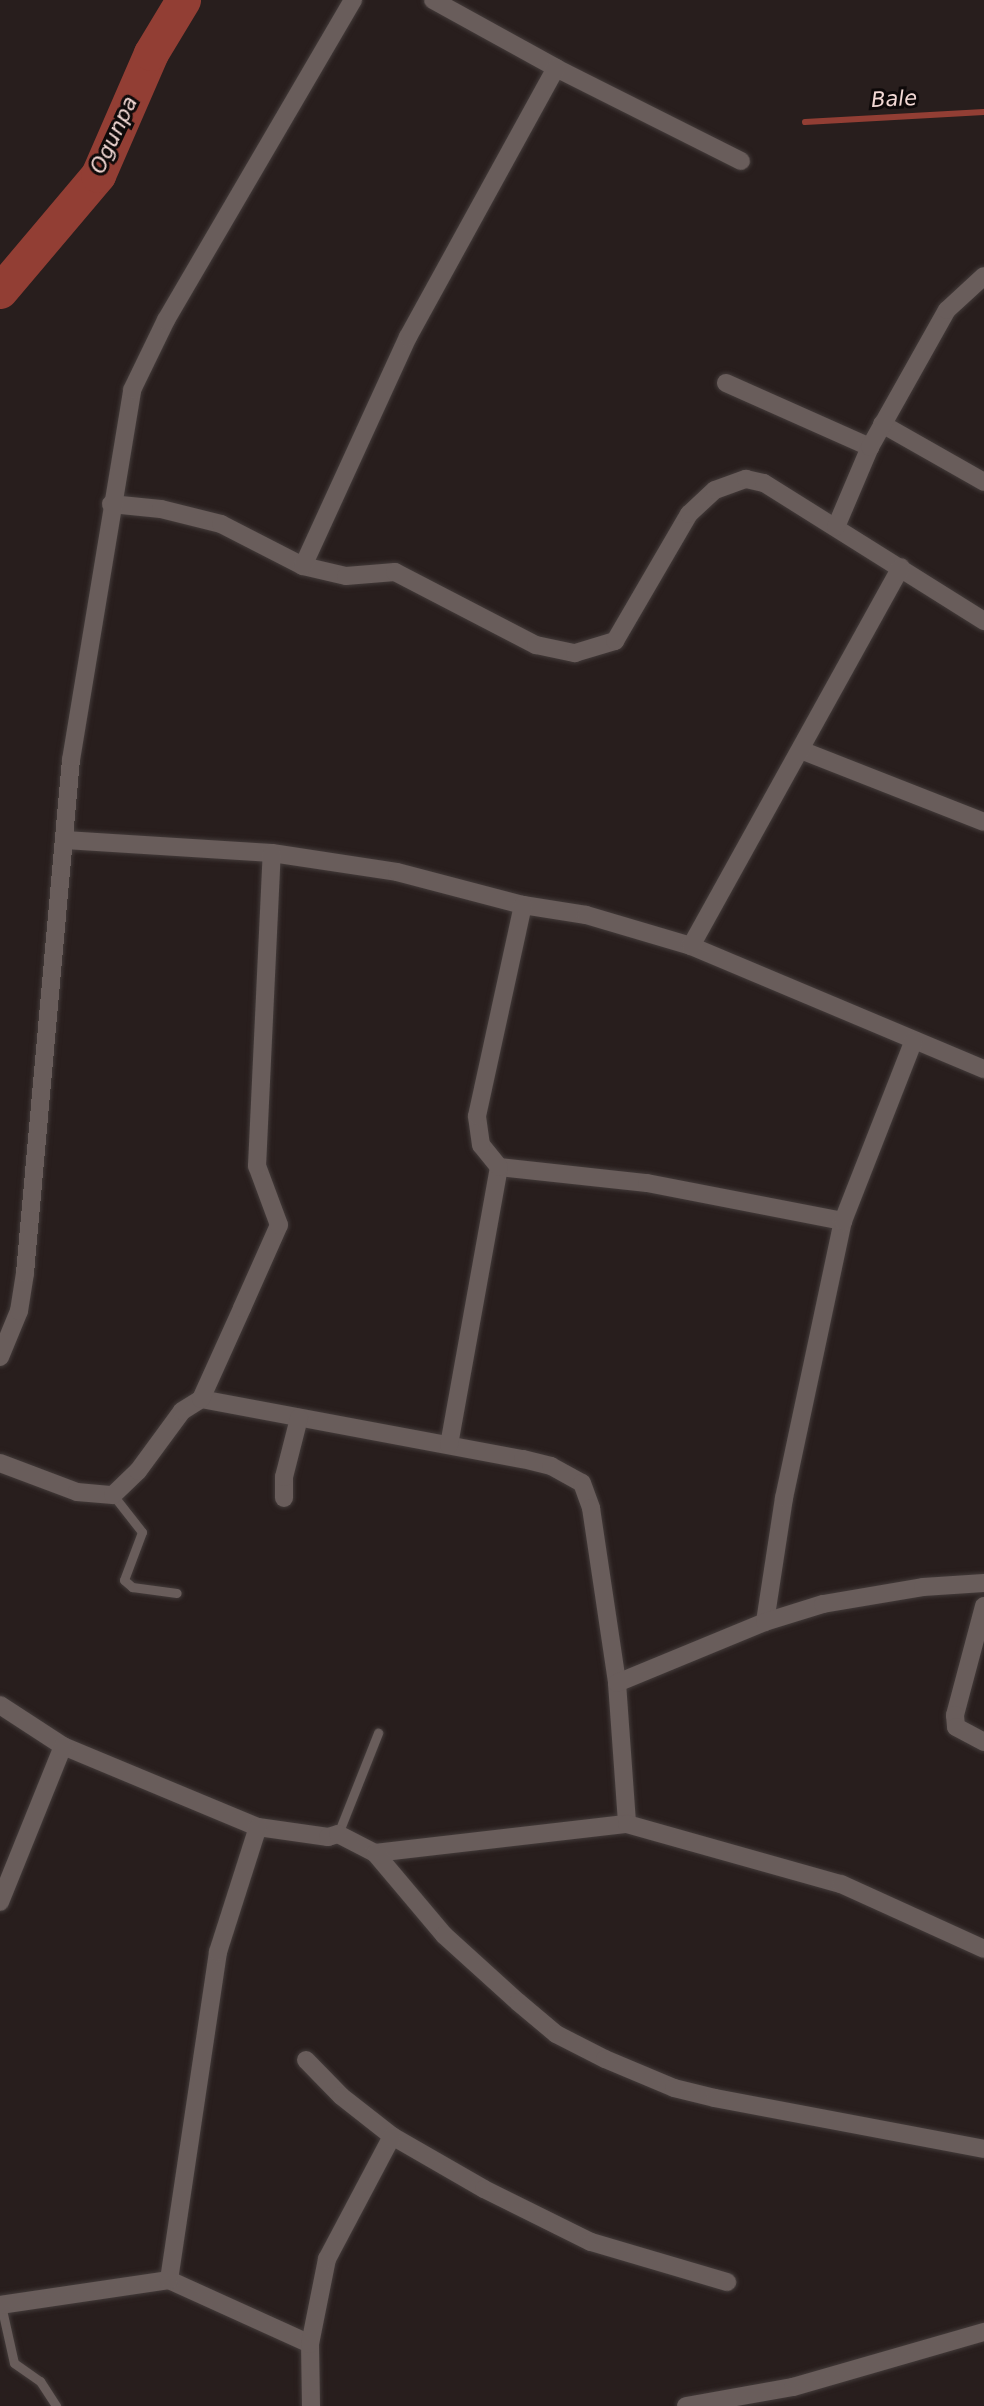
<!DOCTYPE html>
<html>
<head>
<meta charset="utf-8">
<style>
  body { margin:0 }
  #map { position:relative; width:984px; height:2406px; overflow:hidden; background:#281e1d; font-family:"DejaVu Sans",sans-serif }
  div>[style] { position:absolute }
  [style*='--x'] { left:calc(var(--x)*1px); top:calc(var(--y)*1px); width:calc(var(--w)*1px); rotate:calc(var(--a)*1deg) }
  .stream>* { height:6px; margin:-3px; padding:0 3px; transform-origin:3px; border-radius:3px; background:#923e34 }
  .river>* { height:35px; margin:-17.5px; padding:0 17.5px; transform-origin:17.5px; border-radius:17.5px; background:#923e34 }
  .roads { filter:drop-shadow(0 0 2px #433b3a) drop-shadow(0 0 2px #433b3a) }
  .lane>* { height:9px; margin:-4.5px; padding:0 4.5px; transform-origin:4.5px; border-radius:4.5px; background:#695d5b }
  .street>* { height:18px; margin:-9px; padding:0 9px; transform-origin:9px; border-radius:9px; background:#695d5b }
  span { translate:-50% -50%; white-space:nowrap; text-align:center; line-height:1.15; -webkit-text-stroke:6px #0e0909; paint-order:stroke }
  .water-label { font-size:21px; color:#f3d9d5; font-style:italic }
</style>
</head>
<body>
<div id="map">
  <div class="stream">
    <i style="--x:805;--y:122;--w:179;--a:-3.2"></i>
  </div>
  <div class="river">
    <i style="--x:0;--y:291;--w:152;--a:-49.8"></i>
    <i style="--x:98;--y:175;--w:133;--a:-66.5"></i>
    <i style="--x:151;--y:53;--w:62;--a:-58.9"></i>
  </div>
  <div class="roads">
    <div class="lane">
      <i style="--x:113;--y:1495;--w:47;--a:51.9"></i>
      <i style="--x:142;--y:1532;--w:51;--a:110.6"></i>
      <i style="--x:124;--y:1580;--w:11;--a:41"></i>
      <i style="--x:132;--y:1587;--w:45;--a:7.6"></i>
      <i style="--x:338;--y:1834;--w:109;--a:-68.4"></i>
      <i style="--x:1;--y:2305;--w:59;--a:77.4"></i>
      <i style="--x:14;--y:2363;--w:32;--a:35"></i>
      <i style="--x:40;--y:2381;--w:30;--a:57"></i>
    </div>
    <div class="street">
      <i style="--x:433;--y:0;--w:141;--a:28.9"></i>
      <i style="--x:556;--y:68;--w:207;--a:26.7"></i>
      <i style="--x:726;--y:383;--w:158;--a:24"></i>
      <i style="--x:882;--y:424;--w:117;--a:29.6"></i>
      <i style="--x:111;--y:504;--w:50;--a:5.7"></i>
      <i style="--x:161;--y:509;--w:62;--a:14"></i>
      <i style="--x:221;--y:524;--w:92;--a:27.1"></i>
      <i style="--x:303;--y:566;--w:44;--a:13.1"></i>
      <i style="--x:346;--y:576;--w:49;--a:-4.7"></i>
      <i style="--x:395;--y:572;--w:159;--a:27.4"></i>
      <i style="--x:536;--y:645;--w:40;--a:12"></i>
      <i style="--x:575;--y:653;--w:42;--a:-16.7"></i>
      <i style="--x:615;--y:641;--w:147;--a:-59.8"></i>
      <i style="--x:689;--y:514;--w:35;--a:-43"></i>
      <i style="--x:715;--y:490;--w:33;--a:-20"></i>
      <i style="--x:746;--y:479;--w:18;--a:13"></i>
      <i style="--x:764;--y:483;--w:260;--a:32.1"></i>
      <i style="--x:836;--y:527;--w:87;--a:-67"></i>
      <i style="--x:870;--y:447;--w:157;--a:-60.7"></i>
      <i style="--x:947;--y:310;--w:50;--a:-42.6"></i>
      <i style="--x:303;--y:566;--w:252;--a:-65.4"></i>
      <i style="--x:408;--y:337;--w:307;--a:-61.2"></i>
      <i style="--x:803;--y:751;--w:194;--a:21.4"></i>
      <i style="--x:65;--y:840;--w:207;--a:3.6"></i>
      <i style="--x:272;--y:853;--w:126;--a:8.6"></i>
      <i style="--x:397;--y:872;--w:130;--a:14.7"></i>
      <i style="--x:523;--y:905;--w:64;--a:9"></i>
      <i style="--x:586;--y:915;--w:109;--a:16.4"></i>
      <i style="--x:691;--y:946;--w:318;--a:22.8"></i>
      <i style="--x:691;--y:946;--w:433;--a:-61"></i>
      <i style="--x:499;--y:1167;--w:149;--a:6.2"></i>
      <i style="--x:647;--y:1183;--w:200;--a:11"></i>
      <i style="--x:0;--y:1357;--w:50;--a:-67.6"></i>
      <i style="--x:19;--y:1311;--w:38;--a:-81"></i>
      <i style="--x:25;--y:1273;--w:515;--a:-84.88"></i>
      <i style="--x:71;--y:760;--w:375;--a:-80.6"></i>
      <i style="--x:132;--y:390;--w:78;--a:-64.1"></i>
      <i style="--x:166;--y:320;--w:371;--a:-59.7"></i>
      <i style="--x:201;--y:1399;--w:328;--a:10.6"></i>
      <i style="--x:523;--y:1459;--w:29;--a:14"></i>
      <i style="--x:551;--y:1466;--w:35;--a:29"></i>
      <i style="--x:582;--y:1483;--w:27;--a:70"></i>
      <i style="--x:591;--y:1508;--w:177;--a:81.5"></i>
      <i style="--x:617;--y:1683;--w:141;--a:85.9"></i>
      <i style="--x:449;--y:1445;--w:282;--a:-79.8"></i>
      <i style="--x:499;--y:1167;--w:28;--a:-129"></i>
      <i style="--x:481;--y:1145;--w:29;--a:-98"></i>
      <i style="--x:477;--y:1116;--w:216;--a:-77.7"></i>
      <i style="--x:0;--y:1463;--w:82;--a:20.6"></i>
      <i style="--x:77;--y:1492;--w:36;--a:5"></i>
      <i style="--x:113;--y:1495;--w:35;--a:-44"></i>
      <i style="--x:138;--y:1471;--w:74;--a:-53.7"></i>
      <i style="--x:182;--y:1411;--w:22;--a:-32"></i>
      <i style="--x:201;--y:1399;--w:100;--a:-65.7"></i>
      <i style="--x:242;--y:1308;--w:91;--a:-66"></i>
      <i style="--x:279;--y:1225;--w:63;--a:-110.4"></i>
      <i style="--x:257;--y:1166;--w:313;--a:-87.3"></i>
      <i style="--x:284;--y:1498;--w:21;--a:-90"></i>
      <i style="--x:284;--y:1477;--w:61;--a:-75.7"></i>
      <i style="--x:984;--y:1606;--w:113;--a:104.9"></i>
      <i style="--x:955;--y:1715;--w:12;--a:85"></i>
      <i style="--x:956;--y:1727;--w:32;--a:28"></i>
      <i style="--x:765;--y:1622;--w:125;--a:-81.3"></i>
      <i style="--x:784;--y:1498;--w:283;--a:-78"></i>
      <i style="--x:843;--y:1221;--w:194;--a:-68.6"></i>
      <i style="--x:617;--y:1683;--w:160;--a:-22.4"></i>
      <i style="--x:765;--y:1622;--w:61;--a:-17.2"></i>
      <i style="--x:823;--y:1604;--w:101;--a:-9.6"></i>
      <i style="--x:923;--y:1587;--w:61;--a:-3.8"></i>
      <i style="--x:0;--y:1705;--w:75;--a:33.1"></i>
      <i style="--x:63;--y:1746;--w:211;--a:22.6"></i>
      <i style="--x:258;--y:1827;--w:71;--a:8.1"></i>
      <i style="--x:328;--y:1837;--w:10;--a:-17"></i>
      <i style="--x:338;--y:1834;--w:42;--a:27.2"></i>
      <i style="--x:375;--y:1853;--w:254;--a:-6.6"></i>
      <i style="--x:627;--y:1824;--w:222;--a:15.7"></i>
      <i style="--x:841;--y:1884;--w:157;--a:24.4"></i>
      <i style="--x:375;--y:1853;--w:107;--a:49.9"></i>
      <i style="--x:444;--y:1935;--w:100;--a:42.2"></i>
      <i style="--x:518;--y:2002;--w:50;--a:40.1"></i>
      <i style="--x:556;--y:2034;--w:55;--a:27"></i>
      <i style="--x:605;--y:2059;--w:75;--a:22.8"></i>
      <i style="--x:674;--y:2088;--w:42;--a:13.7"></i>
      <i style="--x:715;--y:2098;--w:274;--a:10.7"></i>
      <i style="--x:0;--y:1902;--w:168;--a:-68"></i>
      <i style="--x:306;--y:2060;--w:50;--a:45.8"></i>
      <i style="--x:341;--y:2096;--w:65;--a:38.1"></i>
      <i style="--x:392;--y:2136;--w:106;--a:29.9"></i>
      <i style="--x:484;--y:2189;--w:119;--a:26.4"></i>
      <i style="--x:591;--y:2242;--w:142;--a:16.4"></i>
      <i style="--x:169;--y:2280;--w:155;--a:24.4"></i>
      <i style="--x:0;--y:2305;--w:171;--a:-8.4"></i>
      <i style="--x:169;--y:2280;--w:332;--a:-81.5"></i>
      <i style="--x:218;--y:1952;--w:131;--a:-72.3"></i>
      <i style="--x:311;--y:2406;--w:62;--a:-90.9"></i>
      <i style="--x:310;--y:2344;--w:87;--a:-78.7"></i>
      <i style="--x:327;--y:2259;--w:139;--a:-62.1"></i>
      <i style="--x:686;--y:2406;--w:109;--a:-10.1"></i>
      <i style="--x:793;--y:2387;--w:199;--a:-16.1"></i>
    </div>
  </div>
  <div class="water-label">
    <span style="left:894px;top:99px;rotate:-3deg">Bale</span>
    <span style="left:114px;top:135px;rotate:-65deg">Ogunpa</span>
  </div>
</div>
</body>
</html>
